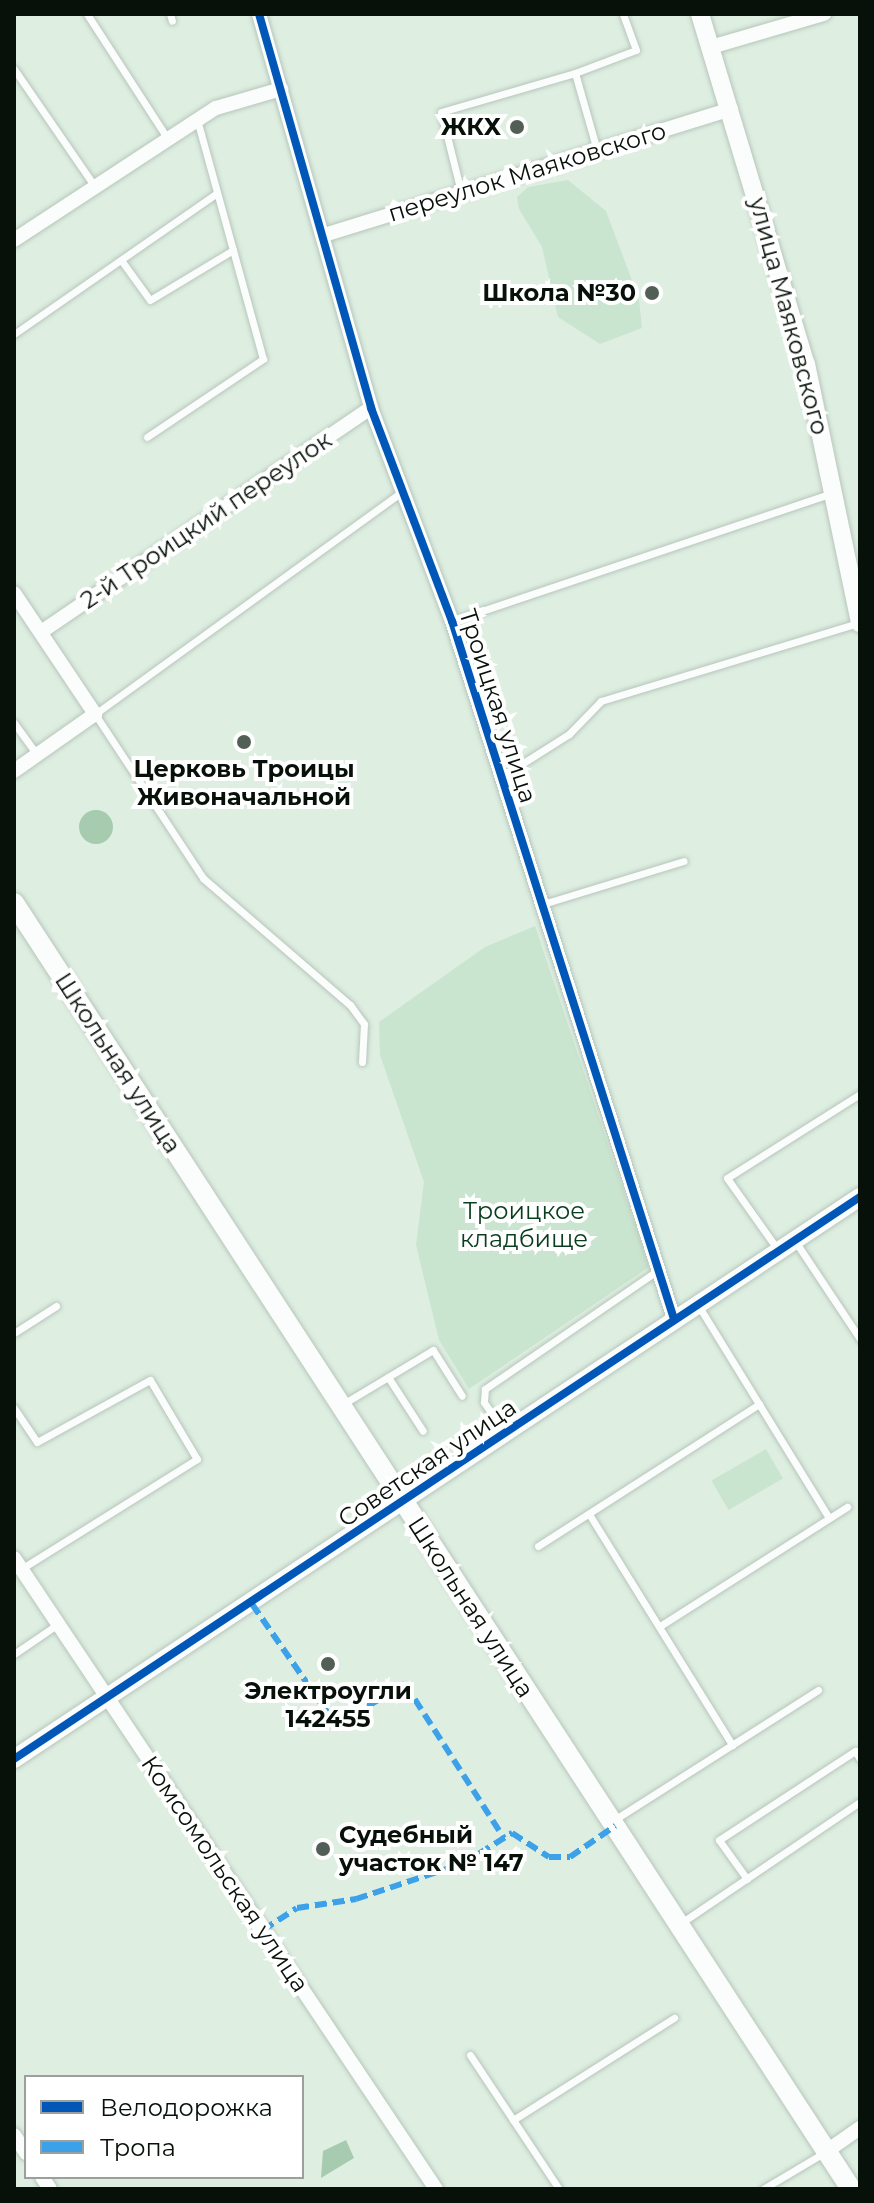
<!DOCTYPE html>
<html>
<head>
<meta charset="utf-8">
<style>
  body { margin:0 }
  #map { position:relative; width:874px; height:2203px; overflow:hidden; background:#deefe2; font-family:Montserrat,sans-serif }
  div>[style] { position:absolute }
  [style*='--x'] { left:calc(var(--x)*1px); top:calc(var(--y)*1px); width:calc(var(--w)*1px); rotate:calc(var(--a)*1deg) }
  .green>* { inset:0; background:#c9e5cf; transform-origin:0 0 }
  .water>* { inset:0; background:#a6cbaf }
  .round { border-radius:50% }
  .roads { filter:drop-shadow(0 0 2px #b8c5bb) drop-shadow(0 0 2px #b8c5bb) }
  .service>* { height:7px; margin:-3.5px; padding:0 3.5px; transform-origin:3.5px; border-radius:3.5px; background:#fafdfb }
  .minor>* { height:14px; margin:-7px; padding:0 7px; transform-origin:7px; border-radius:7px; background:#fafdfb }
  .tertiary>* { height:18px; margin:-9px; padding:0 9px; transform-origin:9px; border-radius:9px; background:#fafdfb }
  .secondary>* { height:20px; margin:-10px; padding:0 10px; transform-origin:10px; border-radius:10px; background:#fafdfb }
  .quiet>* { height:6px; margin-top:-3px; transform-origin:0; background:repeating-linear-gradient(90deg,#3ca1e9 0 12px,transparent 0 18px) }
  .cycleway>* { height:8px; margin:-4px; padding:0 4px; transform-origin:4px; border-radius:4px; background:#0057b8 }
  .dots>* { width:22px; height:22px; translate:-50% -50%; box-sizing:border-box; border:4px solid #fff; border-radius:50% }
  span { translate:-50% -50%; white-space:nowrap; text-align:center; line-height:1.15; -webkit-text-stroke:8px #fff; paint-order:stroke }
  .poi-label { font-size:24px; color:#07110a; font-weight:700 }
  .right { translate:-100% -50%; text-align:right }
  .left { translate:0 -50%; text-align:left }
  .street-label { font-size:24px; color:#07110a }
  .park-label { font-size:24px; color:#083e1d }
  .frame { position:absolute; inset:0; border:16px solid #07110a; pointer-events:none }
  .legend { position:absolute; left:24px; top:2075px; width:280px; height:104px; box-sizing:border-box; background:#fff; border:2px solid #9ca09d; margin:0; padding:10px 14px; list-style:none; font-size:24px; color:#07110a }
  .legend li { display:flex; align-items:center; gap:16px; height:40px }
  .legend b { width:40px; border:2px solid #9ca09d }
</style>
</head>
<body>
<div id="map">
  <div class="green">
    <i style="clip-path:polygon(568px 180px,606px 211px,639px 299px,642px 328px,600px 344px,558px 317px,542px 247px,519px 209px,517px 197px,528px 187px)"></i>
    <i style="clip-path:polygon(535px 926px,649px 1267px,469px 1389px,439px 1340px,416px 1245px,424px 1182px,380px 1055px,379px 1022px,485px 947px)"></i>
    <i style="left:766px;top:1449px;width:34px;height:63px;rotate:60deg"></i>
  </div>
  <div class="water">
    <i class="round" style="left:79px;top:810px;width:34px;height:34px"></i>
    <i style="clip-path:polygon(346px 2140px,354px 2158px,321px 2178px,323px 2151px)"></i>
  </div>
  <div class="roads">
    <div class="service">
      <i style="--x:87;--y:14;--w:149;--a:57.1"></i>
      <i style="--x:170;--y:14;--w:7;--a:74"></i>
      <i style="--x:14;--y:69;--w:143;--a:55.5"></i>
      <i style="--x:575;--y:73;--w:65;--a:-20.7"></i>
      <i style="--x:636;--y:50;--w:38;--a:-110"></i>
      <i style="--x:461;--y:192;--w:82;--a:-104"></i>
      <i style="--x:441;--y:112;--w:140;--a:-16.2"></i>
      <i style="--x:575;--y:73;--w:80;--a:74.1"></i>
      <i style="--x:121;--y:260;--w:49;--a:54.1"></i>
      <i style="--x:150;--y:300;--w:97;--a:-31.1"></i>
      <i style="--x:14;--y:334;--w:247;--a:-34.8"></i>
      <i style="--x:147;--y:437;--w:140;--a:-33.9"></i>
      <i style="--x:263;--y:359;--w:248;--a:-105.4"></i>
      <i style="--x:452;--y:621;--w:402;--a:-18.6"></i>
      <i style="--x:14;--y:723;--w:39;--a:54"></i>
      <i style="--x:501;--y:777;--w:80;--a:-32.3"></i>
      <i style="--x:569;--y:734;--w:46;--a:-45.9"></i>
      <i style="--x:601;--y:701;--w:269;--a:-16.9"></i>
      <i style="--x:543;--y:904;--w:147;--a:-17"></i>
      <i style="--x:362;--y:1062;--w:38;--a:-87"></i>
      <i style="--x:364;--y:1024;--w:24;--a:-126"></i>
      <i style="--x:350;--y:1005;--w:194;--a:-139.2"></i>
      <i style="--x:203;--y:878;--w:196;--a:-123.4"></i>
      <i style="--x:95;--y:714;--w:377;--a:-35.9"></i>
      <i style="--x:795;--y:1241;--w:118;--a:56.4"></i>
      <i style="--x:778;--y:1250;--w:88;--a:-125.3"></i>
      <i style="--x:727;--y:1178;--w:157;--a:-32.3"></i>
      <i style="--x:698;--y:1305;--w:250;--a:58.4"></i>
      <i style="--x:14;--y:1333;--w:50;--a:-32.7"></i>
      <i style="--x:388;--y:1377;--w:64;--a:57.1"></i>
      <i style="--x:343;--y:1404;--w:105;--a:-31"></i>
      <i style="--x:433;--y:1350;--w:54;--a:57.8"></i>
      <i style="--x:14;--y:1408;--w:41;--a:55.9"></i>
      <i style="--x:37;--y:1442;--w:129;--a:-28.8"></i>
      <i style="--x:150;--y:1380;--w:92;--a:59.3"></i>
      <i style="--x:197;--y:1459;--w:208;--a:148"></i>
      <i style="--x:504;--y:1431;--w:35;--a:-125"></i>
      <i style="--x:484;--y:1402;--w:13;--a:-86"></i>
      <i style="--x:485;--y:1389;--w:210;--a:-34.5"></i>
      <i style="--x:589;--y:1514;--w:272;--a:58.2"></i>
      <i style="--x:538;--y:1546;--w:263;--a:-32.7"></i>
      <i style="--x:660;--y:1626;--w:222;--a:-32.5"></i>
      <i style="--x:14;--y:1654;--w:53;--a:-34.3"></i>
      <i style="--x:614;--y:1820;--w:242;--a:-32.5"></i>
      <i style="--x:747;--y:1879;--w:48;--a:-125.7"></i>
      <i style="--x:719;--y:1840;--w:163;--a:-33.2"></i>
      <i style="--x:855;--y:1751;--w:9;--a:58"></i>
      <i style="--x:681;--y:1923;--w:216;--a:-34.1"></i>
      <i style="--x:470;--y:2055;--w:161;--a:56.4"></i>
      <i style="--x:513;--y:2120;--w:191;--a:-32.4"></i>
      <i style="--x:763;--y:2189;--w:72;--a:-30.8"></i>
    </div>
    <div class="minor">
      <i style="--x:259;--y:14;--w:410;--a:74.1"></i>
      <i style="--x:371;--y:408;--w:228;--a:69.2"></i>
      <i style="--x:452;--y:621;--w:732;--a:72.36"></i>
      <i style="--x:711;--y:47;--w:118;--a:-16.3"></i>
      <i style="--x:324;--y:235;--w:426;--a:-17.2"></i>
      <i style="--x:14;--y:240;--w:241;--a:-33.2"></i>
      <i style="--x:216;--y:108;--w:68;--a:-16.3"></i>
      <i style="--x:14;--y:593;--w:146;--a:56.2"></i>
      <i style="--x:95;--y:714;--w:99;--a:144.9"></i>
      <i style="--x:41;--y:632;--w:399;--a:-34.2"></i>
      <i style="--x:14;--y:1558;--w:759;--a:56.23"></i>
      <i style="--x:14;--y:2135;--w:22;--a:56"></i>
      <i style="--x:827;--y:2151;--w:40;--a:-34.9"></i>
      <i style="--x:42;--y:2177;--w:14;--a:56"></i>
    </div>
    <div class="tertiary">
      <i style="--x:700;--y:14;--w:366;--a:73.2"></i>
      <i style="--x:806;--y:364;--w:265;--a:78.2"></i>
      <i style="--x:14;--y:1759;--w:1016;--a:-33.6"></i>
    </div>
    <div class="secondary">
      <i style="--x:14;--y:903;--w:1534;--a:56.94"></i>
    </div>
  </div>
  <div class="quiet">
    <i style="--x:252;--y:1604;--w:147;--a:55.2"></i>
    <i style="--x:336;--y:1725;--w:80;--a:-30.7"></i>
    <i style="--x:405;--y:1684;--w:183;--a:57.3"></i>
    <i style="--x:263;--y:1930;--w:40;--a:-32.9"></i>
    <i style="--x:297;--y:1908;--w:60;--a:-8.7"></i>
    <i style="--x:356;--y:1899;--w:114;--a:-18.4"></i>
    <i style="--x:464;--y:1863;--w:57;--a:-32"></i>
    <i style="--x:512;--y:1833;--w:44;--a:33"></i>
    <i style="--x:549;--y:1857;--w:21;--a:0"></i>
    <i style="--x:570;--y:1857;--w:55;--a:-34.6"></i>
  </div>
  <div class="cycleway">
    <i style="--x:259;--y:14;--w:410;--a:74.1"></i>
    <i style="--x:371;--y:408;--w:228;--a:69.2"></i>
    <i style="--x:452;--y:621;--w:732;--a:72.36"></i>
    <i style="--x:14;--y:1759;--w:1016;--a:-33.6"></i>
  </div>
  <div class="dots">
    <i style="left:517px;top:127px;background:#525f56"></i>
    <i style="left:652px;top:293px;background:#525f56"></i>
    <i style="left:244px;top:742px;background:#525f56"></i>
    <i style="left:328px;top:1664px;background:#525f56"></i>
    <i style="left:323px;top:1849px;background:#525f56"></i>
  </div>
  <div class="poi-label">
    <span class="right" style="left:501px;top:127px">ЖКХ</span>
    <span class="right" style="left:636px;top:293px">Школа №30</span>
    <span style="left:244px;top:783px">Церковь Троицы<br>Живоначальной</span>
    <span style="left:328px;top:1705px">Электроугли<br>142455</span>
    <span class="left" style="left:339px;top:1849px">Судебный<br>участок № 147</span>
  </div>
  <div class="street-label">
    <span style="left:527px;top:172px;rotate:-17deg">переулок Маяковского</span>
    <span style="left:789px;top:316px;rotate:75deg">улица Маяковского</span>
    <span style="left:206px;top:520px;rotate:-34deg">2-й Троицкий переулок</span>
    <span style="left:498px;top:706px;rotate:72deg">Троицкая улица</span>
    <span style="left:118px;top:1063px;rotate:57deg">Школьная улица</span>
    <span style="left:427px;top:1463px;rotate:-34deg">Советская улица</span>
    <span style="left:471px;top:1607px;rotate:57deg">Школьная улица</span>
    <span style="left:225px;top:1874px;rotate:56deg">Комсомольская улица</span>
  </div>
  <div class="park-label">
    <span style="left:524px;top:1225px">Троицкое<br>кладбище</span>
  </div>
  <div class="frame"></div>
  <ul class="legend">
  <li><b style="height:10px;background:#0057b8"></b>Велодорожка</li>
  <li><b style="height:10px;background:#3ca1e9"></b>Тропа</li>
  </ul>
</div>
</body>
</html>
